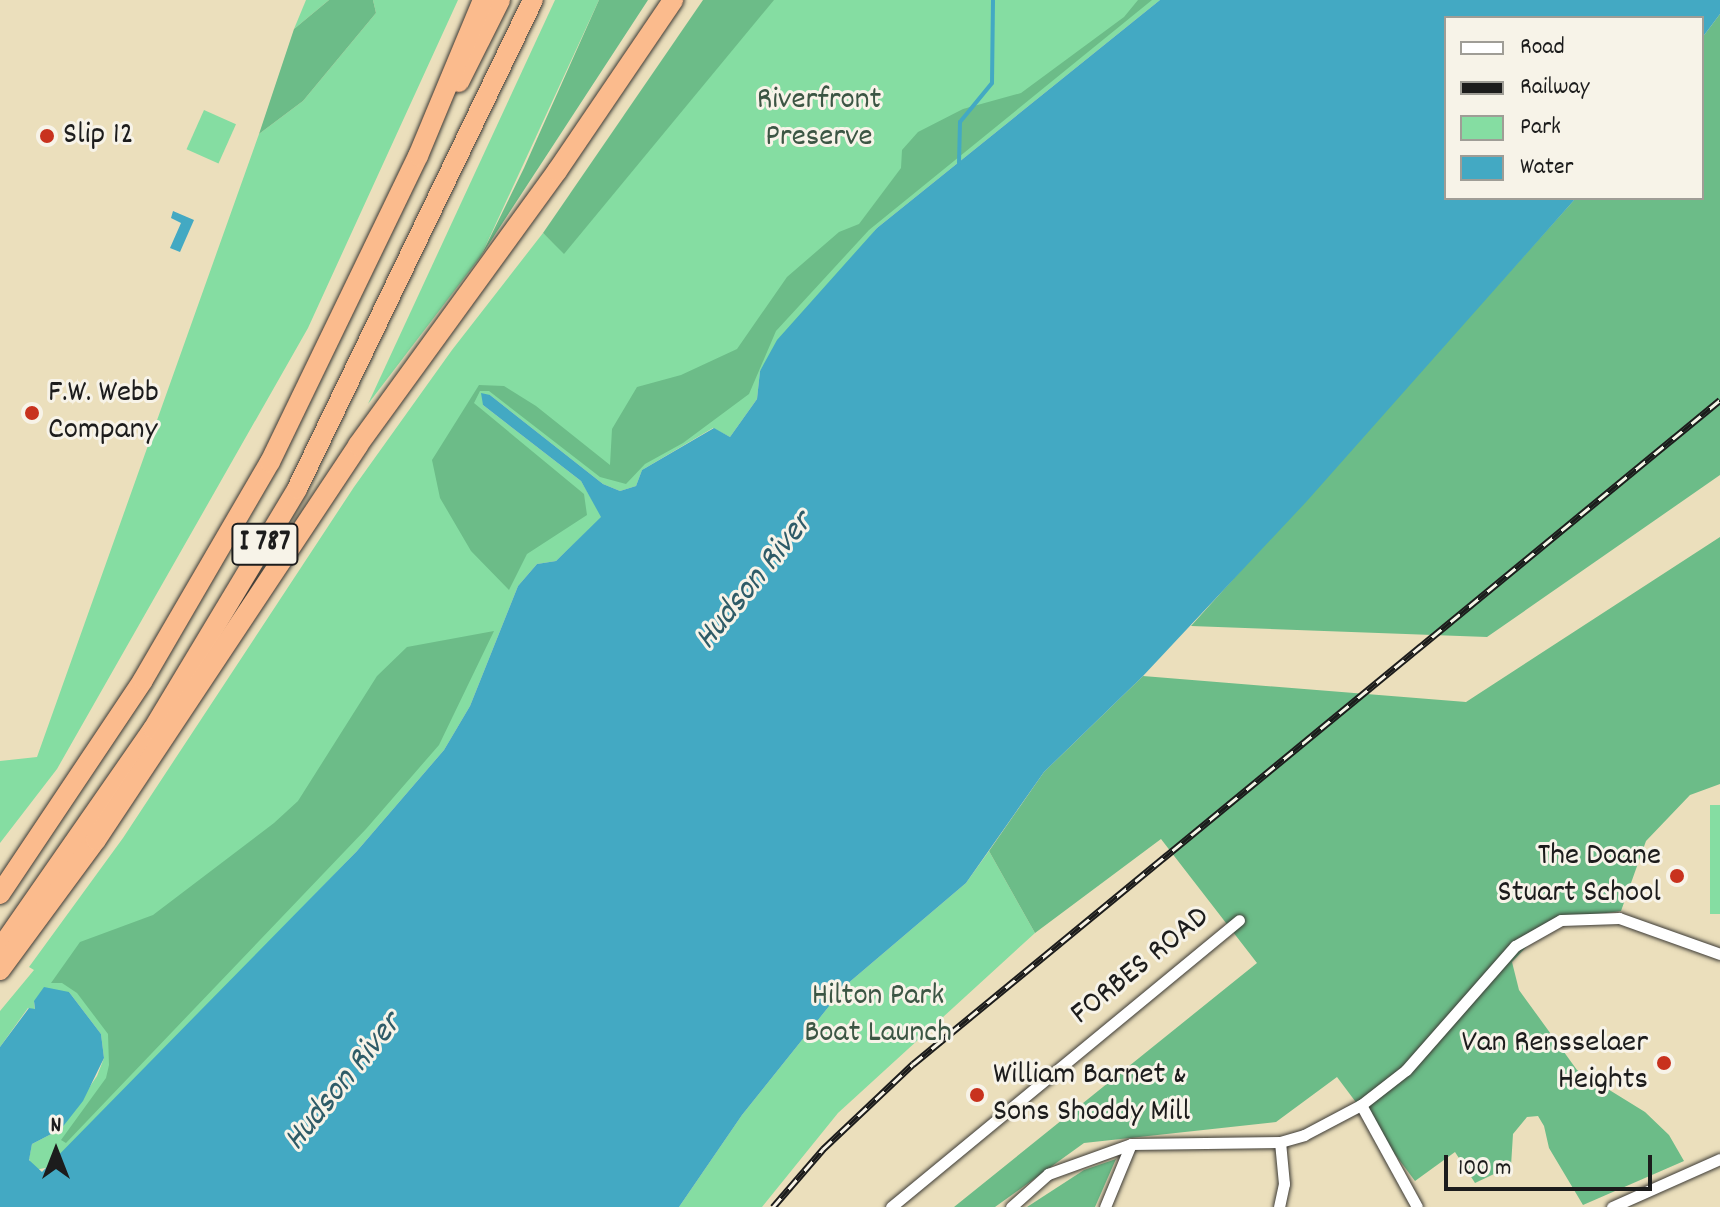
<!DOCTYPE html>
<html>
<head>
<meta charset="utf-8">
<style>
  body { margin:0 }
  #map { position:relative; width:1720px; height:1207px; overflow:hidden; background:#ebdfbc; font-family:Dekko,sans-serif }
  div>[style] { position:absolute }
  [style*='--x'] { left:calc(var(--x)*1px); top:calc(var(--y)*1px); width:calc(var(--w)*1px); rotate:calc(var(--a)*1deg) }
  .green>* { inset:0; background:#85dda2; transform-origin:0 0 }
  .forest>* { inset:0; background:#6cbc88 }
  .water>* { inset:0; background:#43a9c3 }
  .stream>* { height:4px; margin:-2px; padding:0 2px; transform-origin:2px; border-radius:2px; background:#43a9c3 }
  .roads { filter:drop-shadow(0 0 2px #3b3934) drop-shadow(0 0 2px #3b3934) }
  .minor>* { height:11px; margin:-5.5px; padding:0 5.5px; transform-origin:5.5px; border-radius:5.5px; background:#fff }
  .motorway>* { height:20px; margin:-10px; padding:0 10px; transform-origin:10px; border-radius:10px; background:#fbbb8d }
  .rail>* { height:7px; margin-top:-3.5px; transform-origin:0; background:repeating-linear-gradient(90deg,#f7f3e8 0 12px,#1c1c1c 0 24px); box-sizing:border-box; border-block:2px solid #1c1c1c }
  .dots>* { width:22px; height:22px; translate:-50% -50%; box-sizing:border-box; border:4px solid #f7f3e8; border-radius:50% }
  span { translate:-50% -50%; white-space:nowrap; text-align:center; line-height:1.15; -webkit-text-stroke:6px #f7f3e8; paint-order:stroke }
  .shield-label span { padding:2px 6px; background:#f7f3e8; border:2px solid; border-radius:6px; -webkit-text-stroke-width:0 }
  .shield-label { font-size:30px; color:#1c1c1c; font-weight:700 }
  .park-label { font-size:32px; color:#3c5644 }
  .poi-label { font-size:32px; color:#1c1c1c }
  .left { translate:0 -50%; text-align:left }
  .right { translate:-100% -50%; text-align:right }
  .street-label { font-size:32px; color:#1c1c1c }
  .water-label { font-size:34px; color:#2e5b67; font-style:italic }
  .legend { position:absolute; left:1444px; top:16px; width:260px; height:184px; box-sizing:border-box; background:#f7f3e8; border:2px solid #9f9d96; margin:0; padding:10px 14px; list-style:none; font-size:24px; color:#1c1c1c }
  .legend li { display:flex; align-items:center; gap:16px; height:40px }
  .legend b { width:40px; border:2px solid #9f9d96 }
  .north { position:absolute; left:16px; top:1111px; width:80px; height:80px; -webkit-text-stroke:6px #f7f3e8; paint-order:stroke; rotate:0deg; font-size:22px; font-weight:700; line-height:32px; text-align:center; color:#1c1c1c }
  .north::after { content:''; display:block; margin:auto; width:28px; height:36px; background:#1c1c1c; clip-path:polygon(50% 0,100% 100%,50% 72%,0 100%) }
  .scale { position:absolute; left:1444px; top:1155px; width:208px; height:36px; box-sizing:border-box; border:4px solid #1c1c1c; border-top:0; padding-left:10px; font-size:24px; line-height:28px; white-space:nowrap; color:#1c1c1c; -webkit-text-stroke:6px #f7f3e8; paint-order:stroke }
</style>
</head>
<body>
<div id="map">
  <div class="green">
    <i style="clip-path:polygon(306px 0,329px 0,294px 29px)"></i>
    <i style="clip-path:polygon(373px 0,458px 0,308px 328px,57px 769px,0 843px,0 761px,37px 757px,259px 134px,303px 101px,376px 13px)"></i>
    <i style="clip-path:polygon(555px 0,599px 0,481px 256px,368px 404px)"></i>
    <i style="clip-path:polygon(762px 0,1160px 0,877px 228px,760px 371px,757px 399px,730px 437px,713px 428px,642px 470px,636px 486px,620px 491px,603px 484px,490px 395px,483px 405px,581px 481px,602px 517px,556px 561px,537px 564px,518px 586px,470px 706px,444px 750px,357px 851px,51px 1167px,34px 1170px,29px 1159px,32px 1144px,61px 1129px,97px 1076px,104px 1058px,101px 1034px,69px 992px,52px 992px,34px 1002px,35px 1010px,28px 1008px,0 1047px,0 1011px,34px 970px,29px 967px,123px 838px,354px 487px,452px 350px,543px 233px,559px 248px)"></i>
    <i style="left:204px;top:110px;width:35px;height:43px;rotate:24deg"></i>
    <i style="left:1710px;top:805px;width:10px;height:109px"></i>
    <i style="clip-path:polygon(989px 851px,1035px 933px,838px 1113px,762px 1207px,679px 1207px,742px 1115px,846px 985px,966px 883px)"></i>
  </div>
  <div class="forest">
    <i style="clip-path:polygon(329px 0,373px 0,376px 13px,303px 101px,259px 134px,294px 29px)"></i>
    <i style="clip-path:polygon(599px 0,648px 0,481px 256px,524px 168px)"></i>
    <i style="clip-path:polygon(703px 0,774px 0,564px 254px,543px 233px)"></i>
    <i style="clip-path:polygon(1138px 0,1152px 0,869px 230px,776px 331px,749px 394px,683px 443px,645px 464px,626px 484px,600px 477px,489px 391px,480px 391px,474px 403px,584px 494px,587px 515px,527px 554px,509px 590px,471px 551px,440px 498px,432px 460px,479px 385px,504px 386px,536px 406px,610px 465px,612px 429px,637px 387px,681px 375px,737px 349px,787px 277px,839px 232px,859px 224px,901px 168px,902px 150px,918px 132px,963px 109px,1021px 93px,1124px 17px)"></i>
    <i style="clip-path:polygon(1720px 14px,1720px 475px,1487px 637px,1191px 626px,1576px 198px,1702px 198px,1702px 38px)"></i>
    <i style="clip-path:polygon(1720px 537px,1720px 784px,1690px 795px,1646px 841px,1621px 911px,1577px 917px,1533px 940px,1512px 962px,1519px 990px,1577px 1070px,1645px 1112px,1669px 1135px,1684px 1161px,1583px 1205px,1549px 1148px,1544px 1126px,1538px 1116px,1527px 1117px,1513px 1134px,1511px 1166px,1475px 1183px,1455px 1152px,1415px 1181px,1337px 1077px,1276px 1122px,1084px 1143px,995px 1207px,954px 1207px,1257px 963px,1161px 839px,1035px 933px,989px 851px,1044px 772px,1143px 676px,1466px 702px)"></i>
    <i style="clip-path:polygon(494px 631px,439px 745px,366px 829px,66px 1143px,61px 1140px,106px 1078px,109px 1065px,108px 1034px,77px 993px,62px 983px,51px 983px,80px 942px,153px 915px,274px 823px,298px 801px,377px 676px,407px 647px)"></i>
    <i style="clip-path:polygon(1116px 1159px,1095px 1207px,1027px 1207px,1084px 1170px)"></i>
  </div>
  <div class="water">
    <i style="clip-path:polygon(1160px 0,1720px 0,1720px 14px,1702px 38px,1702px 18px,1446px 18px,1446px 198px,1576px 198px,1307px 501px,1143px 676px,1044px 772px,966px 883px,846px 985px,742px 1115px,679px 1207px,0 1207px,0 1047px,29px 1008px,35px 1009px,34px 1001px,44px 987px,69px 992px,101px 1034px,104px 1058px,83px 1101px,61px 1129px,32px 1144px,29px 1160px,42px 1172px,357px 851px,444px 750px,470px 706px,518px 586px,537px 564px,556px 561px,601px 517px,581px 481px,483px 405px,481px 393px,490px 395px,603px 484px,620px 491px,636px 486px,642px 470px,714px 428px,730px 437px,757px 399px,760px 371px,777px 340px,877px 228px)"></i>
    <i style="clip-path:polygon(173px 211px,194px 220px,180px 252px,170px 248px,181px 223px,171px 218px)"></i>
  </div>
  <div class="stream">
    <i style="--x:959;--y:163;--w:41;--a:-88.6"></i>
    <i style="--x:960;--y:122;--w:50;--a:-50.6"></i>
    <i style="--x:992;--y:83;--w:83;--a:-89.3"></i>
  </div>
  <div class="roads">
    <div class="minor">
      <i style="--x:1361;--y:1105;--w:116;--a:61.2"></i>
      <i style="--x:891;--y:1207;--w:451;--a:-39.5"></i>
      <i style="--x:1011;--y:1207;--w:50;--a:-41.7"></i>
      <i style="--x:1048;--y:1174;--w:88;--a:-19.9"></i>
      <i style="--x:1131;--y:1144;--w:149;--a:-0.8"></i>
      <i style="--x:1280;--y:1142;--w:25;--a:-16"></i>
      <i style="--x:1304;--y:1135;--w:64;--a:-27.8"></i>
      <i style="--x:1361;--y:1105;--w:57;--a:-37.9"></i>
      <i style="--x:1406;--y:1070;--w:165;--a:-48.7"></i>
      <i style="--x:1515;--y:946;--w:53;--a:-29.5"></i>
      <i style="--x:1561;--y:920;--w:58;--a:-2"></i>
      <i style="--x:1619;--y:918;--w:107;--a:19.6"></i>
      <i style="--x:1105;--y:1207;--w:68;--a:-67.6"></i>
      <i style="--x:1279;--y:1207;--w:24;--a:-78"></i>
      <i style="--x:1284;--y:1184;--w:42;--a:-95.4"></i>
      <i style="--x:1612;--y:1207;--w:118;--a:-24"></i>
    </div>
    <div class="motorway">
      <i style="--x:459;--y:82;--w:92;--a:-63.4"></i>
      <i style="--x:0;--y:894;--w:257;--a:-56.2"></i>
      <i style="--x:143;--y:680;--w:252;--a:-59.8"></i>
      <i style="--x:270;--y:462;--w:340;--a:-64.2"></i>
      <i style="--x:418;--y:156;--w:169;--a:-67.4"></i>
      <i style="--x:0;--y:949;--w:268;--a:-55.2"></i>
      <i style="--x:153;--y:729;--w:280;--a:-59"></i>
      <i style="--x:297;--y:489;--w:543;--a:-64.24"></i>
      <i style="--x:0;--y:970;--w:162;--a:-53.6"></i>
      <i style="--x:96;--y:840;--w:474;--a:-56.4"></i>
      <i style="--x:358;--y:445;--w:339;--a:-54"></i>
      <i style="--x:557;--y:171;--w:207;--a:-55.8"></i>
    </div>
  </div>
  <div class="rail">
    <i style="--x:773;--y:1207;--w:77;--a:-49.2"></i>
    <i style="--x:823;--y:1149;--w:124;--a:-43.4"></i>
    <i style="--x:913;--y:1064;--w:1045;--a:-39.45"></i>
  </div>
  <div class="dots">
    <i style="left:47px;top:136px;background:#c8321e"></i>
    <i style="left:32px;top:413px;background:#c8321e"></i>
    <i style="left:1677px;top:876px;background:#c8321e"></i>
    <i style="left:1664px;top:1063px;background:#c8321e"></i>
    <i style="left:977px;top:1095px;background:#c8321e"></i>
  </div>
  <div class="shield-label">
    <span style="left:265px;top:544px">I 787</span>
  </div>
  <div class="park-label">
    <span style="left:819px;top:120px">Riverfront<br>Preserve</span>
    <span style="left:878px;top:1016px">Hilton Park<br>Boat Launch</span>
  </div>
  <div class="poi-label">
    <span class="left" style="left:63px;top:136px">Slip 12</span>
    <span class="left" style="left:48px;top:413px">F.W. Webb<br>Company</span>
    <span class="right" style="left:1661px;top:876px">The Doane<br>Stuart School</span>
    <span class="right" style="left:1648px;top:1063px">Van Rensselaer<br>Heights</span>
    <span class="left" style="left:993px;top:1095px">William Barnet &amp;<br>Sons Shoddy Mill</span>
  </div>
  <div class="street-label">
    <span style="left:1141px;top:967px;rotate:-39deg">FORBES ROAD</span>
  </div>
  <div class="water-label">
    <span style="left:755px;top:582px;rotate:-51deg">Hudson River</span>
    <span style="left:344px;top:1083px;rotate:-51deg">Hudson River</span>
  </div>
  <ul class="legend">
  <li><b style="height:10px;background:#fff"></b>Road</li>
  <li><b style="height:10px;background:#1c1c1c"></b>Railway</li>
  <li><b style="height:22px;background:#85dda2"></b>Park</li>
  <li><b style="height:22px;background:#43a9c3"></b>Water</li>
  </ul>
  <div class="north">N</div>
  <div class="scale">100 m</div>
</div>
</body>
</html>
